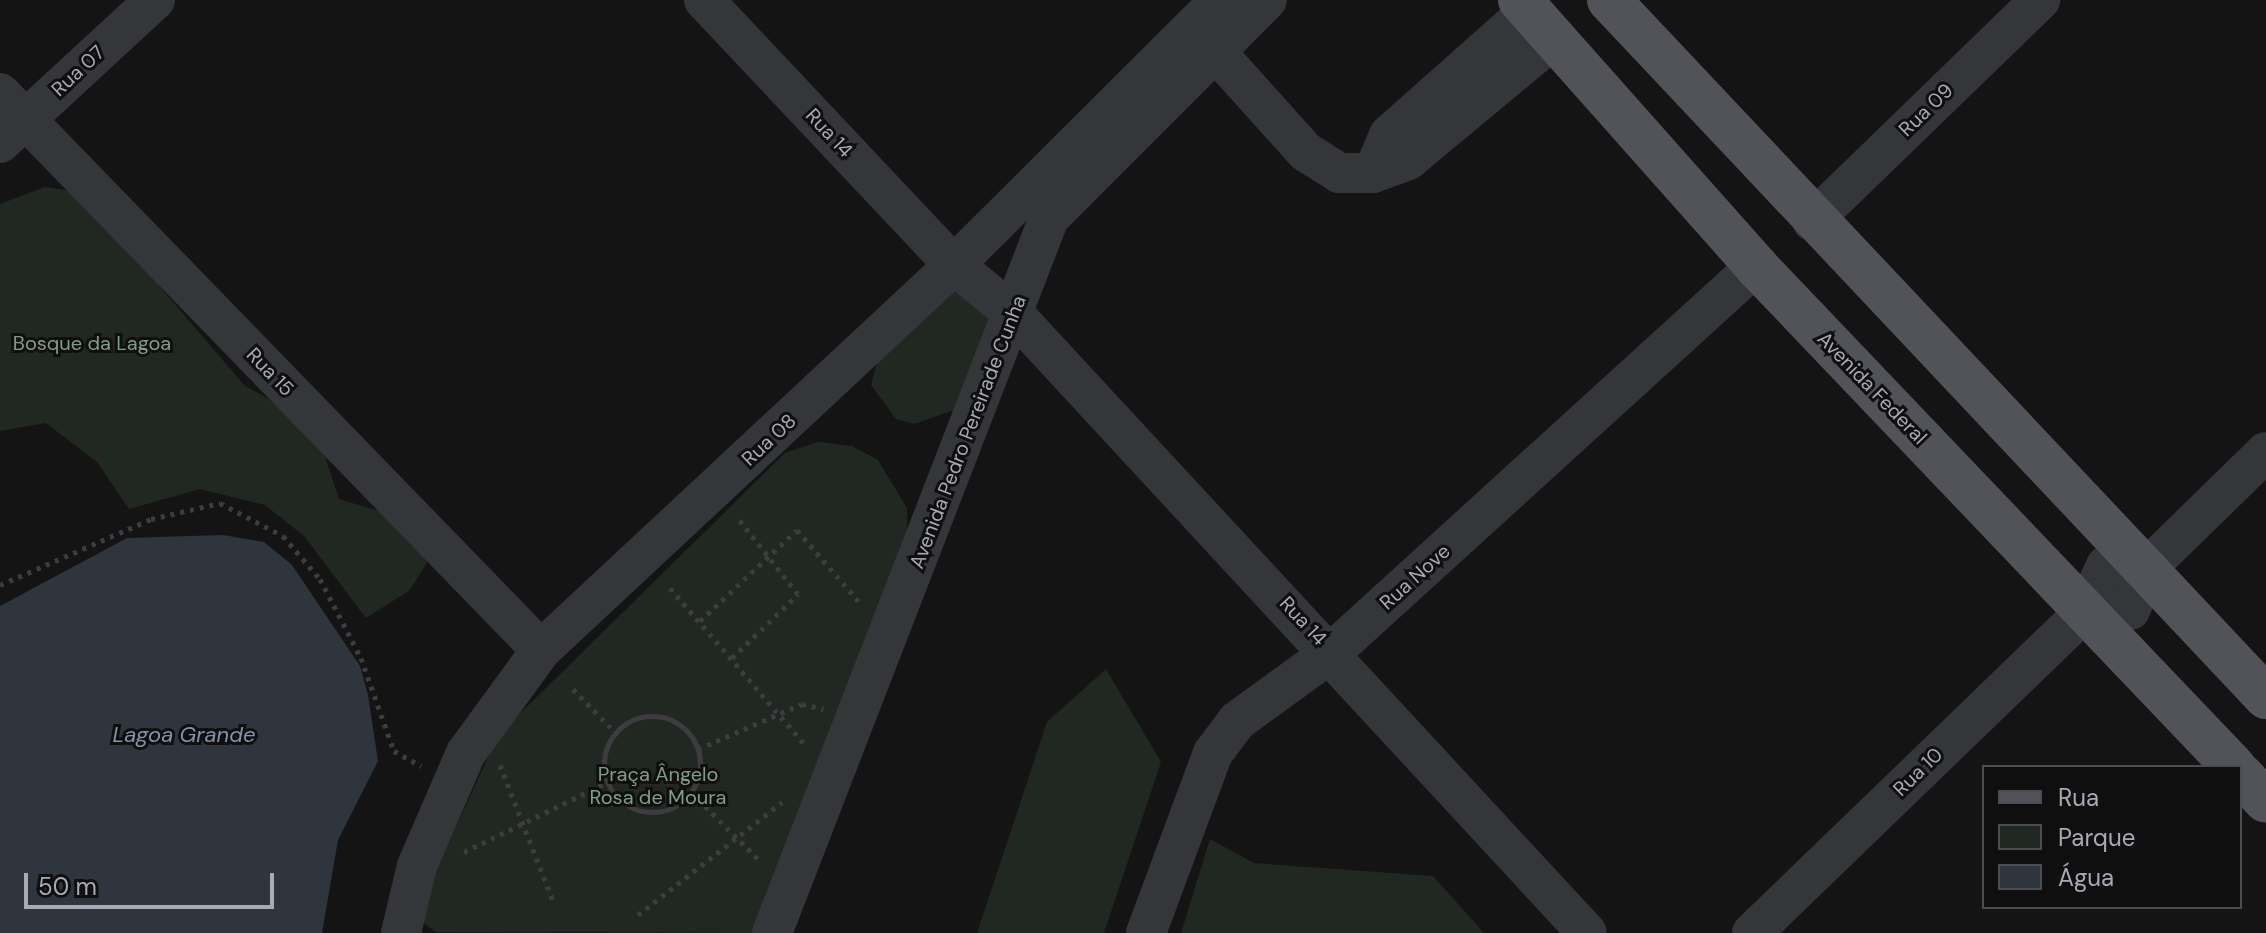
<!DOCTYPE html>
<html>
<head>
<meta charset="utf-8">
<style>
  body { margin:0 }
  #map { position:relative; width:2266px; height:933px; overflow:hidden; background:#141415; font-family:"DM Sans",sans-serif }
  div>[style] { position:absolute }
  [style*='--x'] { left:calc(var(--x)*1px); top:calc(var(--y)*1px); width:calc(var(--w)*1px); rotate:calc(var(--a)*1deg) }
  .green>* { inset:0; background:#212822 }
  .water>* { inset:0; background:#2f353d }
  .path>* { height:5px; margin-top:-2.5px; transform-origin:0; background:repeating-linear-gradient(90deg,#3c3c41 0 4px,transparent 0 10px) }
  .path>.ring { margin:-2.5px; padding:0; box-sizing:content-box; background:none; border:5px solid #3c3c41; border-radius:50% }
  .minor>* { height:40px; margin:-20px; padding:0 20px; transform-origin:20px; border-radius:20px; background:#35363a }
  .major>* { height:44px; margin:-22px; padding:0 22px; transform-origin:22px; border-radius:22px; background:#525259 }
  span { translate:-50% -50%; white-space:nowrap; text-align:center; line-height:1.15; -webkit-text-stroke:6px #0f0f10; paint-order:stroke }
  .street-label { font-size:20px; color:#a7aab4 }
  .park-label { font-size:20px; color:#809d86 }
  .water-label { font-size:22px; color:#8293ac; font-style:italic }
  .legend { position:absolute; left:1982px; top:765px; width:260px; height:144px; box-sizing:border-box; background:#0f0f10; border:2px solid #4c4d52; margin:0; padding:10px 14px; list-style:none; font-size:24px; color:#a7aab4 }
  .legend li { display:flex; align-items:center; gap:16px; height:40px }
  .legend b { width:40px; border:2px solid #4c4d52 }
  .scale { position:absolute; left:24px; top:873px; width:250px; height:36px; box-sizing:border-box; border:4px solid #a7aab4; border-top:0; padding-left:10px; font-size:24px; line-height:28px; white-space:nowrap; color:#a7aab4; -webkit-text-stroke:6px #0f0f10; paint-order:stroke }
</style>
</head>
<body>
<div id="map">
  <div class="green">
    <i style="clip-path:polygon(45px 187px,79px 192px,244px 385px,315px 426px,339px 499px,389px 514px,429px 559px,410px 590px,366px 618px,304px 536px,265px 505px,200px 489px,129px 509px,97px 462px,46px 423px,0 431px,0 204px)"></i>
    <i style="clip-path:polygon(953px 286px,992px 315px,954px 410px,914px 424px,896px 419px,871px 385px,878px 358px)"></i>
    <i style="clip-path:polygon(818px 442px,852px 446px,878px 460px,907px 508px,907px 543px,760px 933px,435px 932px,424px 923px,421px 904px,498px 735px,785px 453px)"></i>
    <i style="clip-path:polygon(1106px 669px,1161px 762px,1104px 933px,977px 933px,1047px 722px)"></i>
    <i style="clip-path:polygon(1210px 839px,1254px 863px,1433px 876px,1484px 933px,1181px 933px)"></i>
  </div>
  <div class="water">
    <i style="clip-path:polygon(223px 535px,264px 542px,292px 565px,360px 666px,368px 695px,378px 761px,338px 840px,322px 933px,0 933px,0 606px,127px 538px)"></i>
  </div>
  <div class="path">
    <i style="--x:0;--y:585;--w:165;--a:-23.6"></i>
    <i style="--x:151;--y:519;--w:71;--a:-13.1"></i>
    <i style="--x:220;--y:503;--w:71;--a:27.6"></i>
    <i style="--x:283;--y:536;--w:57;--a:49.3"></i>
    <i style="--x:320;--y:579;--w:89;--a:62.6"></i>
    <i style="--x:361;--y:658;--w:99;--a:70.5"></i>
    <i style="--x:394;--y:751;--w:31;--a:29"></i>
    <i style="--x:670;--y:588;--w:207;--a:49.3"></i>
    <i style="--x:700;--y:621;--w:133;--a:-43.2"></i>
    <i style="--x:797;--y:530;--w:96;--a:49.2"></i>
    <i style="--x:732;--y:658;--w:92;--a:-44.1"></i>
    <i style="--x:798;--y:594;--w:98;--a:-128.4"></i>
    <i style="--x:573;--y:689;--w:62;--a:45.7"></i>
    <i class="ring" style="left:604px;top:716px;width:91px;height:91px"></i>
    <i style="--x:698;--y:749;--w:113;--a:-23.4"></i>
    <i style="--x:802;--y:704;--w:22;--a:13"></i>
    <i style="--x:500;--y:765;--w:146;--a:68.7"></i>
    <i style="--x:691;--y:792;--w:99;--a:45"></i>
    <i style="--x:464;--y:852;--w:160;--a:-25.9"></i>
    <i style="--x:638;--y:915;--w:183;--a:-38.1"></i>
  </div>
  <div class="minor">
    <i style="--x:704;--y:0;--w:364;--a:46.7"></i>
    <i style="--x:954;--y:265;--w:77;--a:39.2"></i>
    <i style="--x:1014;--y:314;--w:843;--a:47.21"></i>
    <i style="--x:1215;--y:51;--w:136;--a:48"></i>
    <i style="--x:1306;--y:152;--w:39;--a:32"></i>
    <i style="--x:1339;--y:173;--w:34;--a:0"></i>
    <i style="--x:1373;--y:173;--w:37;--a:-20"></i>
    <i style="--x:1408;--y:160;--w:192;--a:-39.7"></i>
    <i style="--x:0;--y:93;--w:776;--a:45.83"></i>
    <i style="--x:0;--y:143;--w:211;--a:-42.7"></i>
    <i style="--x:1373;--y:173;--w:41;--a:-67.2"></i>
    <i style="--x:1389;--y:135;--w:188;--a:-41.6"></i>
    <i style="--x:1812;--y:221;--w:318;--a:-44.1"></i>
    <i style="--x:2085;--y:611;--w:20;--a:18"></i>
    <i style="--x:2104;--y:617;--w:27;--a:-15"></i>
    <i style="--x:2130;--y:610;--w:48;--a:-66.6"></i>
    <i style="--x:2149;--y:566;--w:163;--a:-44.3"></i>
    <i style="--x:401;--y:933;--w:69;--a:-76.6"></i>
    <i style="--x:417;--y:866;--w:123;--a:-66.6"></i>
    <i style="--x:466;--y:753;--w:127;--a:-53.9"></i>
    <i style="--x:541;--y:650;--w:565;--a:-42.99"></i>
    <i style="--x:954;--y:265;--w:375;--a:-44.9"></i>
    <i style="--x:772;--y:933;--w:767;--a:-68.82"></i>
    <i style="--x:1049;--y:218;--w:308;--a:-45"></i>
    <i style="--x:1146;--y:933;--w:192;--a:-69.6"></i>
    <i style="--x:1213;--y:753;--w:40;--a:-53"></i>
    <i style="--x:1237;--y:721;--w:117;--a:-36"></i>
    <i style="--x:1332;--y:652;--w:573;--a:-42.31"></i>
    <i style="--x:1752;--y:933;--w:463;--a:-44"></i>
    <i style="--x:2085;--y:611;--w:50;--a:-65"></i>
    <i style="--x:2106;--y:566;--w:43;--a:0"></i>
  </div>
  <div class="major">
    <i style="--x:1520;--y:0;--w:356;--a:48.4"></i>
    <i style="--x:1756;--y:266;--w:692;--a:46.35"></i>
    <i style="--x:1609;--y:0;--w:958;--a:46.69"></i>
    <i style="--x:2240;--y:774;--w:37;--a:46"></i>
  </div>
  <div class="street-label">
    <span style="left:78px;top:71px;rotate:-43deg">Rua 07</span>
    <span style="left:1926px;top:110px;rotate:-44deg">Rua 09</span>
    <span style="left:829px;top:133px;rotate:47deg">Rua 14</span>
    <span style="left:270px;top:372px;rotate:46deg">Rua 15</span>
    <span style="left:1872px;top:388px;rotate:46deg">Avenida Federal</span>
    <span style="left:968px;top:432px;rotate:-69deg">Avenida Pedro Pereirade Cunha</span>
    <span style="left:769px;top:440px;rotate:-43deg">Rua 08</span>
    <span style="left:1415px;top:577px;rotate:-42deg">Rua Nove</span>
    <span style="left:1303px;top:621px;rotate:47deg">Rua 14</span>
    <span style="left:1918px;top:772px;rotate:-44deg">Rua 10</span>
  </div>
  <div class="park-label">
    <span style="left:92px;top:343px">Bosque da Lagoa</span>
    <span style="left:658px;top:786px">Praça Ângelo<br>Rosa de Moura</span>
  </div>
  <div class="water-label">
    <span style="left:184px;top:735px">Lagoa Grande</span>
  </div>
  <ul class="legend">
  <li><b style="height:10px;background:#525259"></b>Rua</li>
  <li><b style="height:22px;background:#212822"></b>Parque</li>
  <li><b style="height:22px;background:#2f353d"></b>Água</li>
  </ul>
  <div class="scale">50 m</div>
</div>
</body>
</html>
